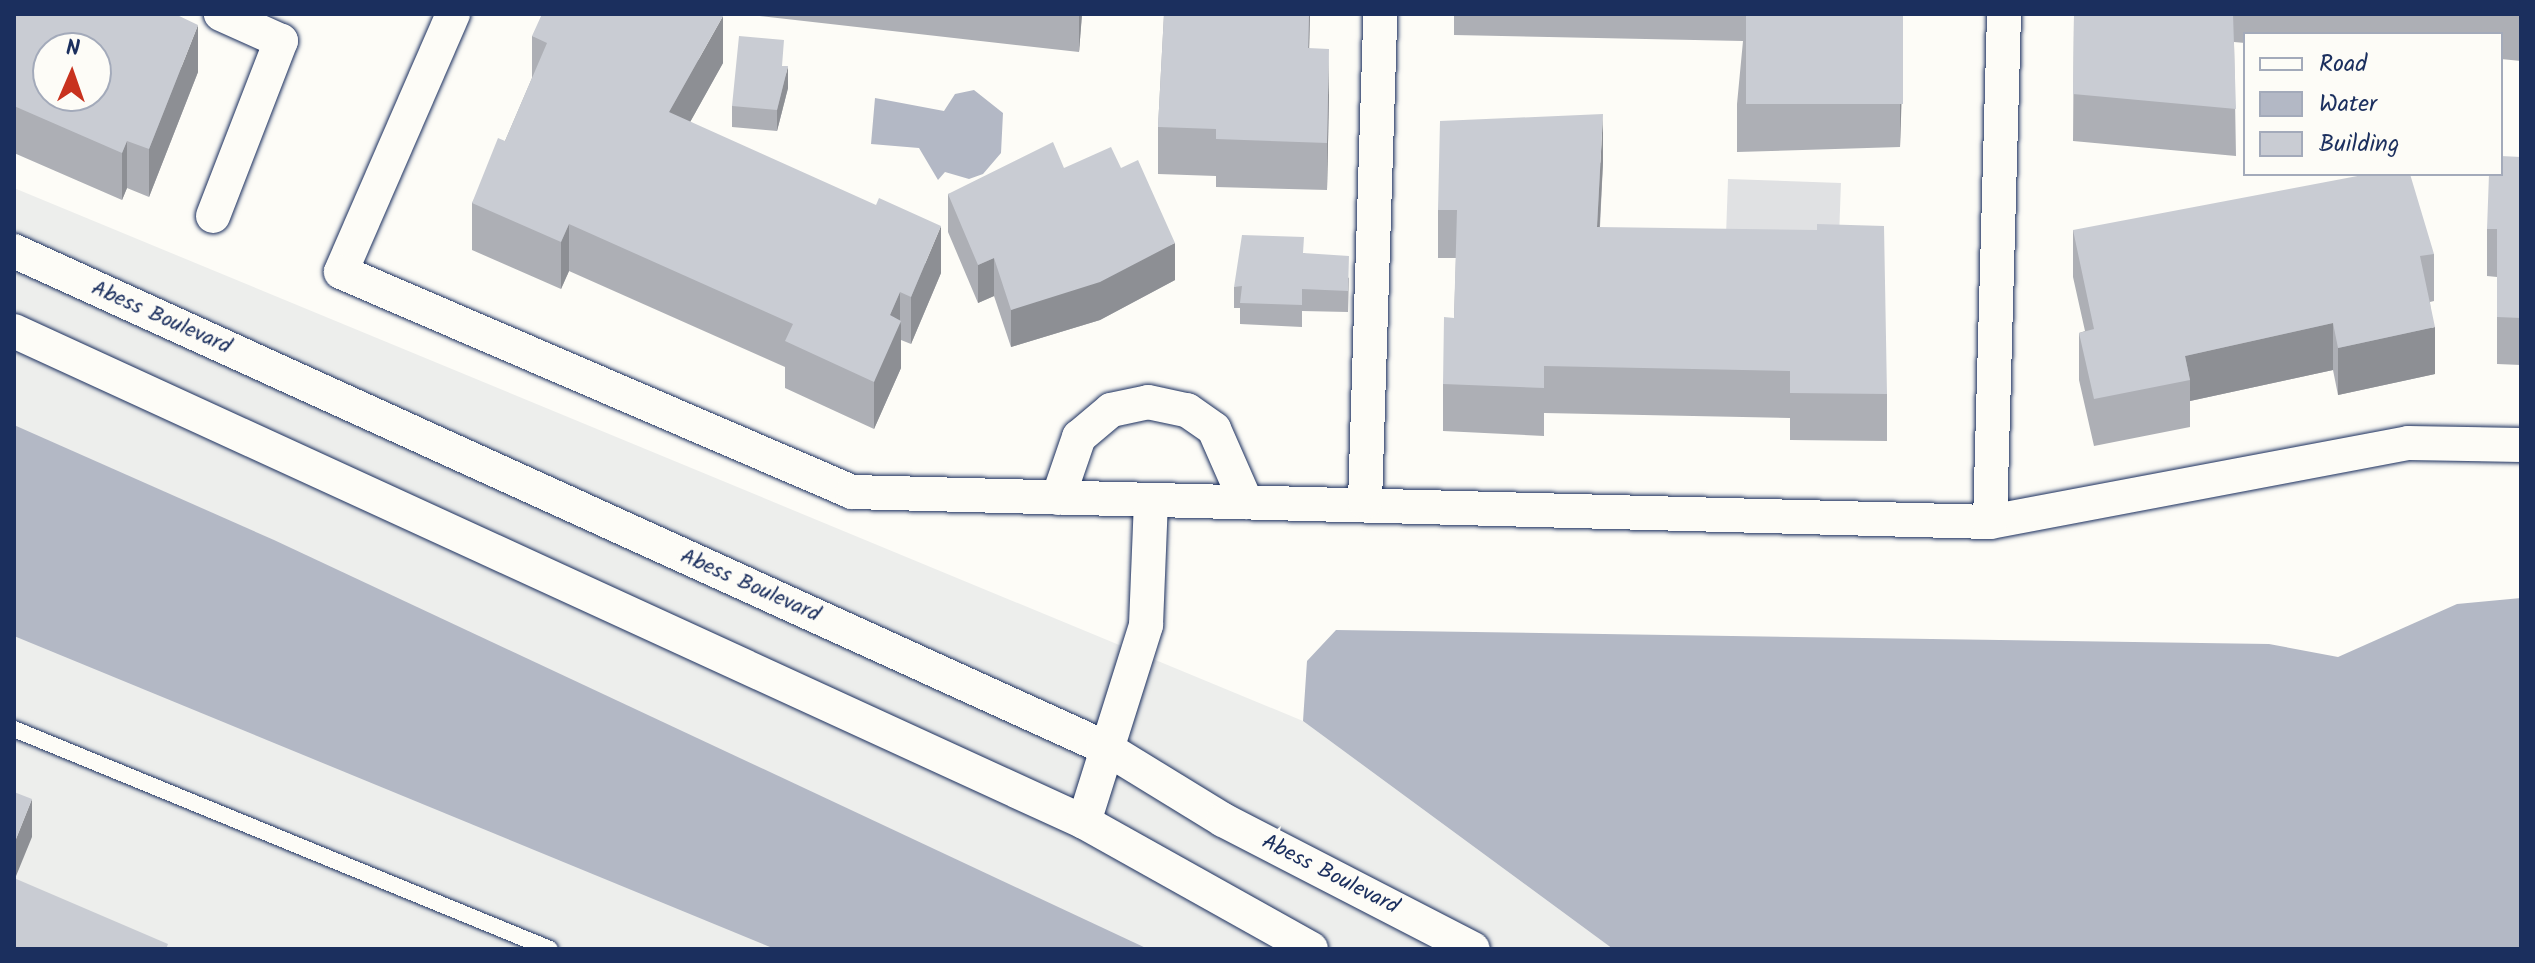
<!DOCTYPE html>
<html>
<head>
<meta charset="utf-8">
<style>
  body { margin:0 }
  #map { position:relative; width:2535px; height:963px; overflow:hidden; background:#fdfcf7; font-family:Kalam,sans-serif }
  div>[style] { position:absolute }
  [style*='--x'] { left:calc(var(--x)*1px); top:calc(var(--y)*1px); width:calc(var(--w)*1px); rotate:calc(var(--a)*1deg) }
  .built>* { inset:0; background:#edeeec }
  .green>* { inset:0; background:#e0e1e3; transform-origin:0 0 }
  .water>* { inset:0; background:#b3b8c5 }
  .roads { filter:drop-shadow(0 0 2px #1b2f5e) drop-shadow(0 0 2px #1b2f5e) }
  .service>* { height:16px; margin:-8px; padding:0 8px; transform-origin:8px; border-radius:8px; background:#fdfcf7 }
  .minor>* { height:34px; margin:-17px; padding:0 17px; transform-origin:17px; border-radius:17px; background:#fdfcf7 }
  .wall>* { inset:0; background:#adafb5 }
  .shaded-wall>* { inset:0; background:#8d8f94 }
  .building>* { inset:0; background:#c9ccd3; transform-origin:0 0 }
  span { translate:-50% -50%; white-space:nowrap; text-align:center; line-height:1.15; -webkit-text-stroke:8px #fdfcf7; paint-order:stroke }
  .street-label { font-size:22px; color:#1b2f5e }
  .frame { position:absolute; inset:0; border:16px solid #1b2f5e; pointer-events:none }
  .legend { position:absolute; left:2243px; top:32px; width:260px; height:144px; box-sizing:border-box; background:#fdfcf7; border:2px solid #a3aaba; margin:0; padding:10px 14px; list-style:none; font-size:24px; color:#1b2f5e }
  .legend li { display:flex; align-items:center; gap:16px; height:40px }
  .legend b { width:40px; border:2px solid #a3aaba }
  .north { position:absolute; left:32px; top:32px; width:80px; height:80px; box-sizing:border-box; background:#fdfcf7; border:2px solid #a3aaba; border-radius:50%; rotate:2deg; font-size:22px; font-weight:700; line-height:32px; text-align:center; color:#1b2f5e }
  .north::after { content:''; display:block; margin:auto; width:28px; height:36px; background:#c8321e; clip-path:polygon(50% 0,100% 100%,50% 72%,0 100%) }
</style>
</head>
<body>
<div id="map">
  <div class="built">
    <i style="clip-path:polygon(14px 188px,1303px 721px,1613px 949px,14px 949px)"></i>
  </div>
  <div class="green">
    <i style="left:1728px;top:179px;width:113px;height:57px;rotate:2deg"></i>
  </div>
  <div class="water">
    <i style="clip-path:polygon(974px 90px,1003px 113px,1001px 153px,983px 174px,969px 179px,945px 172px,938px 180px,919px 148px,871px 144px,875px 98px,944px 111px,955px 94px)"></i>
    <i style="clip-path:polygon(14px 425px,274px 540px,1148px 949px,775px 949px,14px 636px)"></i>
    <i style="clip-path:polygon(2521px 598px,2521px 949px,1613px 949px,1303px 721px,1307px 661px,1336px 630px,2269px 644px,2338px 657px,2457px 604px)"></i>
  </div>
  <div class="roads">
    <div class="service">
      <i style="--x:14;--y:729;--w:579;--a:22.32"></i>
    </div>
    <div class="minor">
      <i style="--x:453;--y:14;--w:281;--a:113.5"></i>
      <i style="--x:341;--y:272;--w:556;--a:23.29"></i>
      <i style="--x:852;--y:492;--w:1138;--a:1.51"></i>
      <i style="--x:1990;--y:522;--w:425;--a:-10.7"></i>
      <i style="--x:2408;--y:443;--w:113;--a:1"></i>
      <i style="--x:213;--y:216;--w:188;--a:-68.8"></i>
      <i style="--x:281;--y:41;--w:66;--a:-155.8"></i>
      <i style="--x:14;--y:251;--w:1198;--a:24.47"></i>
      <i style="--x:1104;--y:747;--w:140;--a:31.5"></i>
      <i style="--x:1223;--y:820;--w:281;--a:27.3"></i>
      <i style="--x:14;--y:331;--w:1177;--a:24.65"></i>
      <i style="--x:1084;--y:822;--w:260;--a:29.2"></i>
      <i style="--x:1058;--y:498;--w:65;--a:-71"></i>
      <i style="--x:1079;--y:437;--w:42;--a:-40.2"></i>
      <i style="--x:1111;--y:410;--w:38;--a:-12"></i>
      <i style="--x:1148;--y:402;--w:40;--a:12"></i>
      <i style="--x:1187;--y:410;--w:33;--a:35"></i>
      <i style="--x:1214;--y:429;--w:80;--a:66.3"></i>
      <i style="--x:1365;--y:502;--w:488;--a:-88.2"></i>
      <i style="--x:1990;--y:522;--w:508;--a:-88.42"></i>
      <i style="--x:1084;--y:822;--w:207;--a:-72.5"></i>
      <i style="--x:1146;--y:625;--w:124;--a:-87.7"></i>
    </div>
  </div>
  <div class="wall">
    <i style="clip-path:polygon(14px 14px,198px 72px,149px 197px,127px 188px,122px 200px,14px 153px)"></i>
    <i style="clip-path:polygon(741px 14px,1082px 14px,1079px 52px)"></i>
    <i style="clip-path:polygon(1164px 14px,1310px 14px,1309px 48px,1329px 96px,1327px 190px,1216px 187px,1216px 176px,1158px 174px,1158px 127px)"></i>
    <i style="clip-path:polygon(1454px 14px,1903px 14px,1900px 147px,1737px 152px,1737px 104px,1743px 41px,1454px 35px)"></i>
    <i style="clip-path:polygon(2074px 14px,2521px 14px,2521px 61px,2501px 59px,2501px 34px,2245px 34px,2245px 43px,2234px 42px,2236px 156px,2073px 141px)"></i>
    <i style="clip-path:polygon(532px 36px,723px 63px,690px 122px,941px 273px,911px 344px,901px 340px,901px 368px,874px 429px,785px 388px,785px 367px,569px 271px,561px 289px,472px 250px,472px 203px,505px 141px,532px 78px)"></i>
    <i style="clip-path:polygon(784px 66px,788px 88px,777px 131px,732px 127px,732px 106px)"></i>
    <i style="clip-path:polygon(2521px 157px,2521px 365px,2497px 364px,2497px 277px,2487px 276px,2487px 229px)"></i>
    <i style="clip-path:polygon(1603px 162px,1600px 227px,1887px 394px,1887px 441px,1790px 440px,1790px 418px,1544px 413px,1544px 436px,1443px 431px,1443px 384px,1454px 318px,1456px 258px,1438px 258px,1438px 210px)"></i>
    <i style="clip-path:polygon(1064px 168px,1175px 280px,1100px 320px,1011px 347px,994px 296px,978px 303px,948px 232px,948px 194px)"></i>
    <i style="clip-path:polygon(2073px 230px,2434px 254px,2434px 301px,2430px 302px,2435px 374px,2338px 395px,2333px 370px,2190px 401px,2190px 427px,2094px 446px,2079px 380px,2079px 333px,2085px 331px,2073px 277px)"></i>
    <i style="clip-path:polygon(1304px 253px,1349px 278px,1348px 312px,1302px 311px,1302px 327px,1240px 324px,1240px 308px,1234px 308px,1234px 287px)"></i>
  </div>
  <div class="shaded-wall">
    <i style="clip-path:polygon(1079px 14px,1082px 14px,1079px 52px)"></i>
    <i style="clip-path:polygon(1309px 14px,1310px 14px,1308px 95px)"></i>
    <i style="clip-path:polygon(1903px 14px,1903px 60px,1900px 147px,1900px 100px)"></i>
    <i style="clip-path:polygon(723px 16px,723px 63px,669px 160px,669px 112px)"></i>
    <i style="clip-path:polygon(198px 25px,198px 72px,149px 197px,149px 149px)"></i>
    <i style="clip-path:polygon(1329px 49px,1329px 96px,1327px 190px,1327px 143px)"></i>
    <i style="clip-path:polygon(788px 66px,788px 88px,777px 131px,777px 110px)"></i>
    <i style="clip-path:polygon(1603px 114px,1603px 162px,1597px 274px,1597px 227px)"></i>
    <i style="clip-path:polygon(127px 141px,127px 188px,122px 200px,122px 153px)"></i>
    <i style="clip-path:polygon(569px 224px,569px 271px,561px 289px,561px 242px)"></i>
    <i style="clip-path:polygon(941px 226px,941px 273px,911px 344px,911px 297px)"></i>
    <i style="clip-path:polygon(1175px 243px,1175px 280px,1100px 320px,1011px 347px,1011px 310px)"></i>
    <i style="clip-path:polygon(994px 258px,994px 296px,978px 303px,978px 265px)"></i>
    <i style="clip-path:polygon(900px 292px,900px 325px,901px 321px,901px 368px,874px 429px,874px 382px,890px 315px)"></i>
    <i style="clip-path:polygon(2333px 323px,2333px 370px,2190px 401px,2190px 380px,2185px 356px)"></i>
    <i style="clip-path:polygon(2435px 327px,2435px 374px,2338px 395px,2338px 348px)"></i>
    <i style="clip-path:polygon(32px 799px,32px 837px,14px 881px,14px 844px)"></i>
  </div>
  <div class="building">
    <i style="clip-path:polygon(evenodd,14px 14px,175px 14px,198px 25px,149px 149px,127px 141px,122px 153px,14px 106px,14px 14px,48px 48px,96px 48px,96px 96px,48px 96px,48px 48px)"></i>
    <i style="clip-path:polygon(542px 14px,718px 14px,723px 16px,669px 112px,876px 205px,879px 198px,941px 226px,911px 297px,900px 292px,890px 315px,901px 321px,874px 382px,785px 341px,793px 324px,569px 224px,561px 242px,472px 203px,498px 138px,505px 141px,547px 43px,532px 36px)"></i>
    <i style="clip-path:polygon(1164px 14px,1309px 14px,1308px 48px,1329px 49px,1327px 143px,1216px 139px,1216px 129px,1158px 127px)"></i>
    <i style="left:1746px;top:14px;width:157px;height:90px"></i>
    <i style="clip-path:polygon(2074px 14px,2233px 14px,2236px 109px,2073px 94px)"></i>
    <i style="clip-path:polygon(739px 36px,784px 40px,782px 66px,788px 66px,777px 110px,732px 106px)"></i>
    <i style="clip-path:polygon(1603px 114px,1597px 227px,1817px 230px,1817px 224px,1884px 226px,1887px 394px,1790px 393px,1790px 371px,1544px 366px,1544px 388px,1443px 384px,1444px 317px,1454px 318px,1457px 210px,1438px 210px,1440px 121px)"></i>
    <i style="clip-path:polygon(1053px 142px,1064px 168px,1111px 147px,1121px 168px,1138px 160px,1175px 243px,1100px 282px,1011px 310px,994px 258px,978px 265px,948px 194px)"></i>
    <i style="clip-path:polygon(2501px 156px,2521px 157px,2521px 318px,2497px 317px,2497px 229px,2487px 229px,2489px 174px,2501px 174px)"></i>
    <i style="clip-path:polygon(2368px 174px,2410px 174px,2434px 254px,2420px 256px,2435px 327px,2338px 348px,2333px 323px,2185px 356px,2190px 380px,2094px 399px,2079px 333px,2094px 329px,2073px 230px)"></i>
    <i style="clip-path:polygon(1242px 235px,1304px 237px,1303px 253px,1349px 256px,1348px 291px,1302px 289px,1302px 305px,1240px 303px,1242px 286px,1234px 287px)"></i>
    <i style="clip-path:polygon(14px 792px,32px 799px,14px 844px)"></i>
    <i style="clip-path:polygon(14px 878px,168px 944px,166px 949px,14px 949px)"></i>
  </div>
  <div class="street-label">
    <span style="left:161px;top:318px;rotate:24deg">Abess Boulevard</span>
    <span style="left:750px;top:586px;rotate:24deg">Abess Boulevard</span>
    <span style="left:1330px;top:875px;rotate:27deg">Abess Boulevard</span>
  </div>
  <div class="frame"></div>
  <ul class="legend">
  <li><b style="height:10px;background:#fdfcf7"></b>Road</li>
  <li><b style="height:22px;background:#b3b8c5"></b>Water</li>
  <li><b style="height:22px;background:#c9ccd3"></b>Building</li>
  </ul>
  <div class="north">N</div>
</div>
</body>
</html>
